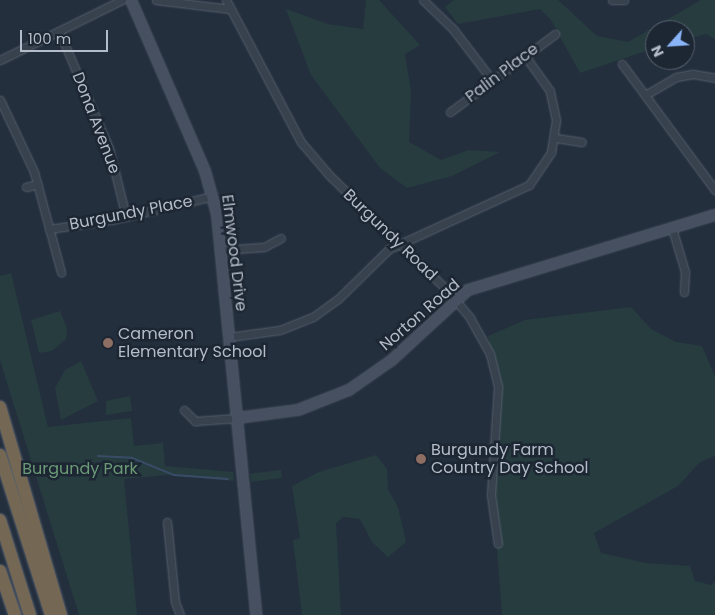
<!DOCTYPE html>
<html>
<head>
<meta charset="utf-8">
<style>
  body { margin:0 }
  #map { position:relative; width:715px; height:615px; overflow:hidden; background:#242f3e; font-family:Poppins,sans-serif }
  div>[style] { position:absolute }
  [style*='--x'] { left:calc(var(--x)*1px); top:calc(var(--y)*1px); width:calc(var(--w)*1px); rotate:calc(var(--a)*1deg) }
  .green>* { inset:0; background:#263c3f; transform-origin:0 0 }
  .stream>* { height:2px; margin:-1px; padding:0 1px; transform-origin:1px; border-radius:1px; background:#394c67 }
  .roads { filter:drop-shadow(0 0 1px #565f6c) drop-shadow(0 0 1px #565f6c) }
  .street>* { height:7px; margin:-3.5px; padding:0 3.5px; transform-origin:3.5px; border-radius:3.5px; background:#38414e }
  .secondary>* { height:10px; margin:-5px; padding:0 5px; transform-origin:5px; border-radius:5px; background:#465061 }
  .highway>* { height:12px; margin:-6px; padding:0 6px; transform-origin:6px; border-radius:6px; background:#746855 }
  .dots>* { width:14px; height:14px; translate:-50% -50%; box-sizing:border-box; border:2px solid #1d2633; border-radius:50% }
  span { translate:-50% -50%; white-space:nowrap; text-align:center; line-height:1.15; -webkit-text-stroke:5px #1d2633; paint-order:stroke }
  .street-label { font-size:16px; color:#b4bcc9 }
  .poi-label { font-size:16px; color:#b4bcc9 }
  .left { translate:0 -50%; text-align:left }
  .park-label { font-size:16px; color:#6b9a76 }
  .north { position:absolute; left:645px; top:20px; width:50px; height:50px; box-sizing:border-box; background:#1d2633; border:1px solid #59626f; border-radius:50%; rotate:244deg; font-size:14px; font-weight:700; line-height:20px; text-align:center; color:#b4bcc9 }
  .north::after { content:''; display:block; margin:auto; width:18px; height:22px; background:#8ab4f8; clip-path:polygon(50% 0,100% 100%,50% 72%,0 100%) }
  .scale { position:absolute; left:20px; top:30px; width:88px; height:22px; box-sizing:border-box; border:2px solid #b4bcc9; border-top:0; padding-left:6px; font-size:15px; line-height:18px; white-space:nowrap; color:#b4bcc9; -webkit-text-stroke:4px #1d2633; paint-order:stroke }
</style>
</head>
<body>
<div id="map">
  <div class="green">
    <i style="clip-path:polygon(366px 0,379px 0,420px 45px,405px 54px,411px 91px,409px 142px,441px 160px,469px 150px,500px 152px,452px 176px,407px 188px,380px 168px,311px 75px,286px 9px,328px 24px,363px 29px)"></i>
    <i style="clip-path:polygon(454px 0,558px 0,597px 36px,628px 42px,701px 0,715px 0,715px 39px,706px 34px,685px 40px,685px 30px,655px 30px,655px 48px,580px 73px,551px 20px,540px 9px,458px 24px,445px 7px)"></i>
    <i style="clip-path:polygon(11px 273px,48px 427px,131px 418px,134px 446px,163px 443px,165px 466px,233px 472px,234px 481px,166px 475px,124px 479px,137px 615px,79px 615px,0 360px,0 276px)"></i>
    <i style="clip-path:polygon(631px 307px,651px 329px,676px 342px,702px 346px,715px 376px,715px 456px,700px 462px,678px 486px,594px 533px,601px 553px,646px 563px,690px 566px,695px 581px,711px 585px,715px 581px,715px 615px,502px 615px,492px 485px,498px 387px,488px 336px,525px 320px)"></i>
    <i style="clip-path:polygon(60px 311px,67px 328px,66px 339px,52px 351px,39px 353px,31px 320px)"></i>
    <i style="clip-path:polygon(81px 361px,98px 401px,61px 420px,55px 388px,65px 370px)"></i>
    <i style="clip-path:polygon(130px 396px,132px 411px,106px 415px,106px 401px)"></i>
    <i style="clip-path:polygon(376px 455px,387px 469px,388px 490px,398px 507px,406px 542px,388px 557px,372px 542px,360px 519px,343px 517px,336px 523px,341px 615px,302px 615px,293px 540px,300px 538px,292px 486px,319px 472px)"></i>
    <i style="left:281px;top:470px;width:8px;height:31px;rotate:83deg"></i>
  </div>
  <div class="stream">
    <i style="--x:98;--y:456;--w:34;--a:3"></i>
    <i style="--x:132;--y:458;--w:45;--a:22"></i>
    <i style="--x:174;--y:475;--w:54;--a:4.2"></i>
  </div>
  <div class="roads">
    <div class="street">
      <i style="--x:156;--y:0;--w:75;--a:6.9"></i>
      <i style="--x:226;--y:0;--w:161;--a:62.2"></i>
      <i style="--x:301;--y:142;--w:43;--a:49.7"></i>
      <i style="--x:329;--y:175;--w:163;--a:44.3"></i>
      <i style="--x:446;--y:289;--w:38;--a:50"></i>
      <i style="--x:470;--y:318;--w:41;--a:60.9"></i>
      <i style="--x:490;--y:354;--w:34;--a:76"></i>
      <i style="--x:498;--y:387;--w:108;--a:93.7"></i>
      <i style="--x:491;--y:495;--w:49;--a:81.9"></i>
      <i style="--x:423;--y:0;--w:42;--a:44"></i>
      <i style="--x:453;--y:29;--w:64;--a:52.6"></i>
      <i style="--x:612;--y:0;--w:12;--a:0"></i>
      <i style="--x:59;--y:31;--w:127;--a:66.9"></i>
      <i style="--x:109;--y:148;--w:71;--a:76.2"></i>
      <i style="--x:0;--y:60;--w:136;--a:-26.2"></i>
      <i style="--x:622;--y:64;--w:157;--a:53.6"></i>
      <i style="--x:645;--y:95;--w:36;--a:-30"></i>
      <i style="--x:676;--y:77;--w:17;--a:-10"></i>
      <i style="--x:693;--y:74;--w:22;--a:10"></i>
      <i style="--x:0;--y:100;--w:80;--a:64.7"></i>
      <i style="--x:34;--y:172;--w:104;--a:74.9"></i>
      <i style="--x:450;--y:112;--w:131;--a:-36.6"></i>
      <i style="--x:556;--y:138;--w:26;--a:9"></i>
      <i style="--x:26;--y:187;--w:12;--a:-14"></i>
      <i style="--x:672;--y:228;--w:46;--a:73.5"></i>
      <i style="--x:685;--y:272;--w:20;--a:93"></i>
      <i style="--x:49;--y:229;--w:63;--a:-8.3"></i>
      <i style="--x:111;--y:220;--w:105;--a:-13.2"></i>
      <i style="--x:221;--y:250;--w:43;--a:-4"></i>
      <i style="--x:264;--y:247;--w:19;--a:-28"></i>
      <i style="--x:229;--y:337;--w:51;--a:-7.8"></i>
      <i style="--x:280;--y:330;--w:35;--a:-22"></i>
      <i style="--x:313;--y:317;--w:31;--a:-36"></i>
      <i style="--x:338;--y:299;--w:71;--a:-44.4"></i>
      <i style="--x:389;--y:249;--w:154;--a:-24.6"></i>
      <i style="--x:529;--y:185;--w:40;--a:-56"></i>
      <i style="--x:551;--y:152;--w:32;--a:-81"></i>
      <i style="--x:556;--y:120;--w:30;--a:-102"></i>
      <i style="--x:550;--y:91;--w:43;--a:-125.5"></i>
      <i style="--x:184;--y:410;--w:16;--a:45"></i>
      <i style="--x:195;--y:421;--w:42;--a:-4.1"></i>
      <i style="--x:167;--y:522;--w:80;--a:84.3"></i>
      <i style="--x:175;--y:602;--w:14;--a:69"></i>
    </div>
    <div class="secondary">
      <i style="--x:131;--y:0;--w:186;--a:66.6"></i>
      <i style="--x:205;--y:171;--w:45;--a:74.4"></i>
      <i style="--x:217;--y:214;--w:403;--a:84.4"></i>
      <i style="--x:237;--y:418;--w:62;--a:-7.5"></i>
      <i style="--x:298;--y:410;--w:55;--a:-21.4"></i>
      <i style="--x:349;--y:390;--w:52;--a:-34.9"></i>
      <i style="--x:392;--y:360;--w:103;--a:-42.6"></i>
      <i style="--x:468;--y:290;--w:258;--a:-16.9"></i>
    </div>
    <div class="highway">
      <i style="--x:0;--y:407;--w:217;--a:73.7"></i>
      <i style="--x:0;--y:455;--w:168;--a:72.3"></i>
      <i style="--x:0;--y:520;--w:100;--a:72.5"></i>
      <i style="--x:0;--y:571;--w:46;--a:71.2"></i>
    </div>
  </div>
  <div class="dots">
    <i style="left:108px;top:343px;background:#8d6e63"></i>
    <i style="left:421px;top:459px;background:#8d6e63"></i>
  </div>
  <div class="street-label">
    <span style="left:502px;top:73px;rotate:-37deg">Palin Place</span>
    <span style="left:96px;top:123px;rotate:69deg">Dona Avenue</span>
    <span style="left:131px;top:213px;rotate:-11deg">Burgundy Place</span>
    <span style="left:390px;top:235px;rotate:44deg">Burgundy Road</span>
    <span style="left:234px;top:253px;rotate:83deg">Elmwood Drive</span>
    <span style="left:420px;top:315px;rotate:-41deg">Norton Road</span>
  </div>
  <div class="poi-label">
    <span class="left" style="left:118px;top:343px">Cameron<br>Elementary School</span>
    <span class="left" style="left:431px;top:459px">Burgundy Farm<br>Country Day School</span>
  </div>
  <div class="park-label">
    <span style="left:80px;top:469px">Burgundy Park</span>
  </div>
  <div class="north">N</div>
  <div class="scale">100 m</div>
</div>
</body>
</html>
